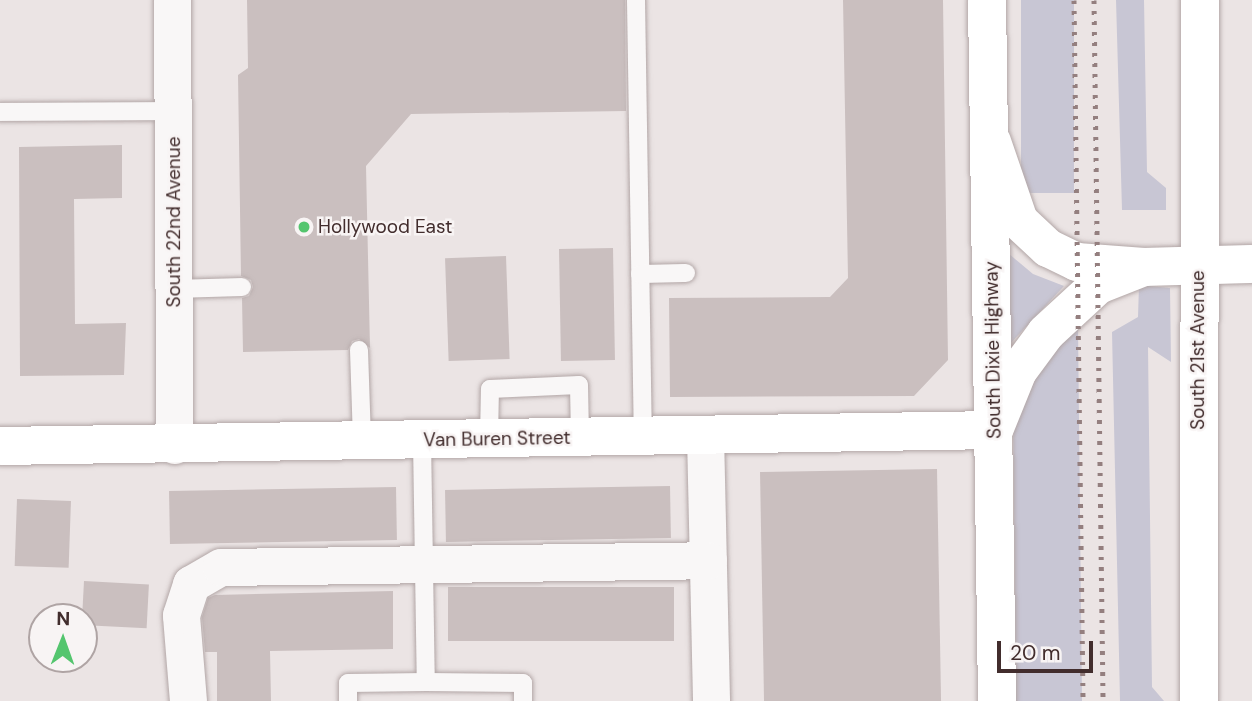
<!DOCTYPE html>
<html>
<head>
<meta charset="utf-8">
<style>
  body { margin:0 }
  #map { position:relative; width:1252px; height:701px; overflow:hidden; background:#ebe4e4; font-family:"DM Sans",sans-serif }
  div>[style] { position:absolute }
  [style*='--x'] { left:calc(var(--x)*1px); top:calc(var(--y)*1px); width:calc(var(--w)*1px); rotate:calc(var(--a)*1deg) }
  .green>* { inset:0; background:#c8c6d4; transform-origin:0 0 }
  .building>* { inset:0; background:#cabfbf; transform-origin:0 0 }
  .roads { filter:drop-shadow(0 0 2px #b2a6a6) drop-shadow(0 0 2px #b2a6a6) }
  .lane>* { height:18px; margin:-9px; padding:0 9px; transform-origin:9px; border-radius:9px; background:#f9f7f7 }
  .street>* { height:37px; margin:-18.5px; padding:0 18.5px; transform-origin:18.5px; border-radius:18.5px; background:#f9f7f7 }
  .secondary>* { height:38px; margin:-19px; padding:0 19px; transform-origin:19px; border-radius:19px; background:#fff }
  .primary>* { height:38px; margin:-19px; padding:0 19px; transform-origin:19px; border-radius:19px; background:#fff }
  .rail>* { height:5px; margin-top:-2.5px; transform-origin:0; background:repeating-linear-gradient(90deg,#947f7f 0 3.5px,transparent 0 10.5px) }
  .dots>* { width:19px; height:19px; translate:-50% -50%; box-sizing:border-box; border:4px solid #f8f4f4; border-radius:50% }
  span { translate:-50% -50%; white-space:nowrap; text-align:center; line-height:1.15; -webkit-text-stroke:5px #f8f4f4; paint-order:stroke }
  .street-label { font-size:19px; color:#422d2d }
  .poi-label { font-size:19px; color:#422d2d }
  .left { translate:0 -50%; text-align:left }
  .north { position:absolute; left:28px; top:603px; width:70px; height:70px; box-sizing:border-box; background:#f8f4f4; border:2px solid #afa4a4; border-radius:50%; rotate:1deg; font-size:19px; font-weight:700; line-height:28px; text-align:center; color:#422d2d }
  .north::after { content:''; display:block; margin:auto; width:24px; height:32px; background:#54c56e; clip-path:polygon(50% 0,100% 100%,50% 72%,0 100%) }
  .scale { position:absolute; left:997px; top:641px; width:96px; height:32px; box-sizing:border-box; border:4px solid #422d2d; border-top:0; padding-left:9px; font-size:21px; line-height:24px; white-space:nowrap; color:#422d2d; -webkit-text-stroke:5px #f8f4f4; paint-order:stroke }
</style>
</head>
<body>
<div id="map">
  <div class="green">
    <i style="left:1021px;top:0;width:53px;height:193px"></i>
    <i style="clip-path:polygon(1116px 0,1144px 0,1147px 172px,1166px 188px,1166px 210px,1122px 210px)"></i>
    <i style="clip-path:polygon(1008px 253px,1033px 274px,1064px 286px,1009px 345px)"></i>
    <i style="clip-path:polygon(1139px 285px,1170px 288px,1171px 362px,1148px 347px,1152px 687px,1164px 701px,1120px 701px,1112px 332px,1138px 317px)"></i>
    <i style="clip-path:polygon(1078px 327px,1082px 701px,1016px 701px,1013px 408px,1045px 348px)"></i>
  </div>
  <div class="building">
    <i style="clip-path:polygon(247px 0,625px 0,626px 111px,411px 114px,366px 166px,370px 348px,359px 339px,352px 341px,348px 350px,243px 352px,242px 298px,249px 296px,253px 287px,251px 280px,241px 276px,238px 75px,248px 68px)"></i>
    <i style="clip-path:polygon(843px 0,943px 0,948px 360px,914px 396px,670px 397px,669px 298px,830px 297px,848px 278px)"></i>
    <i style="clip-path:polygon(122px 145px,122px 198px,74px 199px,75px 324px,126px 323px,124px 375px,20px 376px,19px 147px)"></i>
    <i style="left:613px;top:248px;width:112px;height:54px;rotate:89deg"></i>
    <i style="left:506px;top:256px;width:103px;height:61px;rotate:88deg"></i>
    <i style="left:937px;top:469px;width:232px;height:177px;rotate:89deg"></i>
    <i style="left:670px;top:486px;width:52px;height:225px;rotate:89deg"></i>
    <i style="left:396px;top:487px;width:53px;height:227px;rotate:89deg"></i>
    <i style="left:17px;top:499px;width:54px;height:67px;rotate:2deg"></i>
    <i style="left:84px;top:581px;width:65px;height:44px;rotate:3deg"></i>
    <i style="left:674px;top:587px;width:54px;height:226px;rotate:90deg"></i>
    <i style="clip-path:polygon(393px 591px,393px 649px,270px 651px,271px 701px,217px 701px,217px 652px,205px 652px,202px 617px,208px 598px,215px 595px)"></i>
  </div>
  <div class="roads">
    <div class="lane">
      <i style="--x:636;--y:0;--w:436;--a:89.1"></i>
      <i style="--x:0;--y:112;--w:173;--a:-0.3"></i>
      <i style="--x:640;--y:274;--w:46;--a:-1.2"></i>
      <i style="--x:175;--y:289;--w:67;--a:-1.7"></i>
      <i style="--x:359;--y:350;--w:90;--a:88.1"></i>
      <i style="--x:489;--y:439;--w:50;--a:-88.9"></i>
      <i style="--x:490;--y:389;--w:89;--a:-2.6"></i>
      <i style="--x:579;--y:385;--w:52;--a:88.9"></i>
      <i style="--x:422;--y:440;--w:242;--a:89.1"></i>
      <i style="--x:348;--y:701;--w:18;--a:-90"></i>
      <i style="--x:348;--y:683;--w:78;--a:-0.7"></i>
      <i style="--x:426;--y:682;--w:97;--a:0.6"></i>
      <i style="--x:523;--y:683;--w:18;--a:90"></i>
    </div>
    <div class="street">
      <i style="--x:172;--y:0;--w:445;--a:89.7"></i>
      <i style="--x:705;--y:435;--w:266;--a:88.7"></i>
      <i style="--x:188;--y:701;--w:86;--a:-94.7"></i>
      <i style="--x:181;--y:615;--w:33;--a:-72"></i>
      <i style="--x:191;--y:584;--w:34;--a:-30"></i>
      <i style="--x:221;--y:567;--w:487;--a:-0.8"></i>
    </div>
    <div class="secondary">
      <i style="--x:992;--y:142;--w:83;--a:71.1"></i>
      <i style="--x:1019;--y:221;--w:40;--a:43"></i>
      <i style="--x:1048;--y:248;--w:32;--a:26"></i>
      <i style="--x:1077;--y:262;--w:67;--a:4.3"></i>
      <i style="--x:1144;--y:267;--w:108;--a:-1.6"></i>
      <i style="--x:0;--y:446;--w:994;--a:-0.92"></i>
      <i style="--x:994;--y:430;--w:64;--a:-67.9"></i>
      <i style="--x:1018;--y:371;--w:47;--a:-53.6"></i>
      <i style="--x:1046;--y:333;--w:71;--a:-42.7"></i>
      <i style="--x:1098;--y:285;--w:49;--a:-21.4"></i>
    </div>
    <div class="primary">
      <i style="--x:987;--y:0;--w:701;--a:89.18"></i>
      <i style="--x:1199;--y:701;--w:701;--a:-89.92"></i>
    </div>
  </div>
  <div class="rail">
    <i style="--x:1074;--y:0;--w:701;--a:89.26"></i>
    <i style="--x:1094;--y:0;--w:701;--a:89.26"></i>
  </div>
  <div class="dots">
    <i style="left:304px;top:227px;background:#54c56e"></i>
  </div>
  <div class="street-label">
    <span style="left:174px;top:222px;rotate:-90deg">South 22nd Avenue</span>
    <span style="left:993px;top:350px;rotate:-91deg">South Dixie Highway</span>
    <span style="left:1198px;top:350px;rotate:-90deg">South 21st Avenue</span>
    <span style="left:497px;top:439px;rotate:-1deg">Van Buren Street</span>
  </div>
  <div class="poi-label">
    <span class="left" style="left:318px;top:227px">Hollywood East</span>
  </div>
  <div class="north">N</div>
  <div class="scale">20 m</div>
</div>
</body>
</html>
